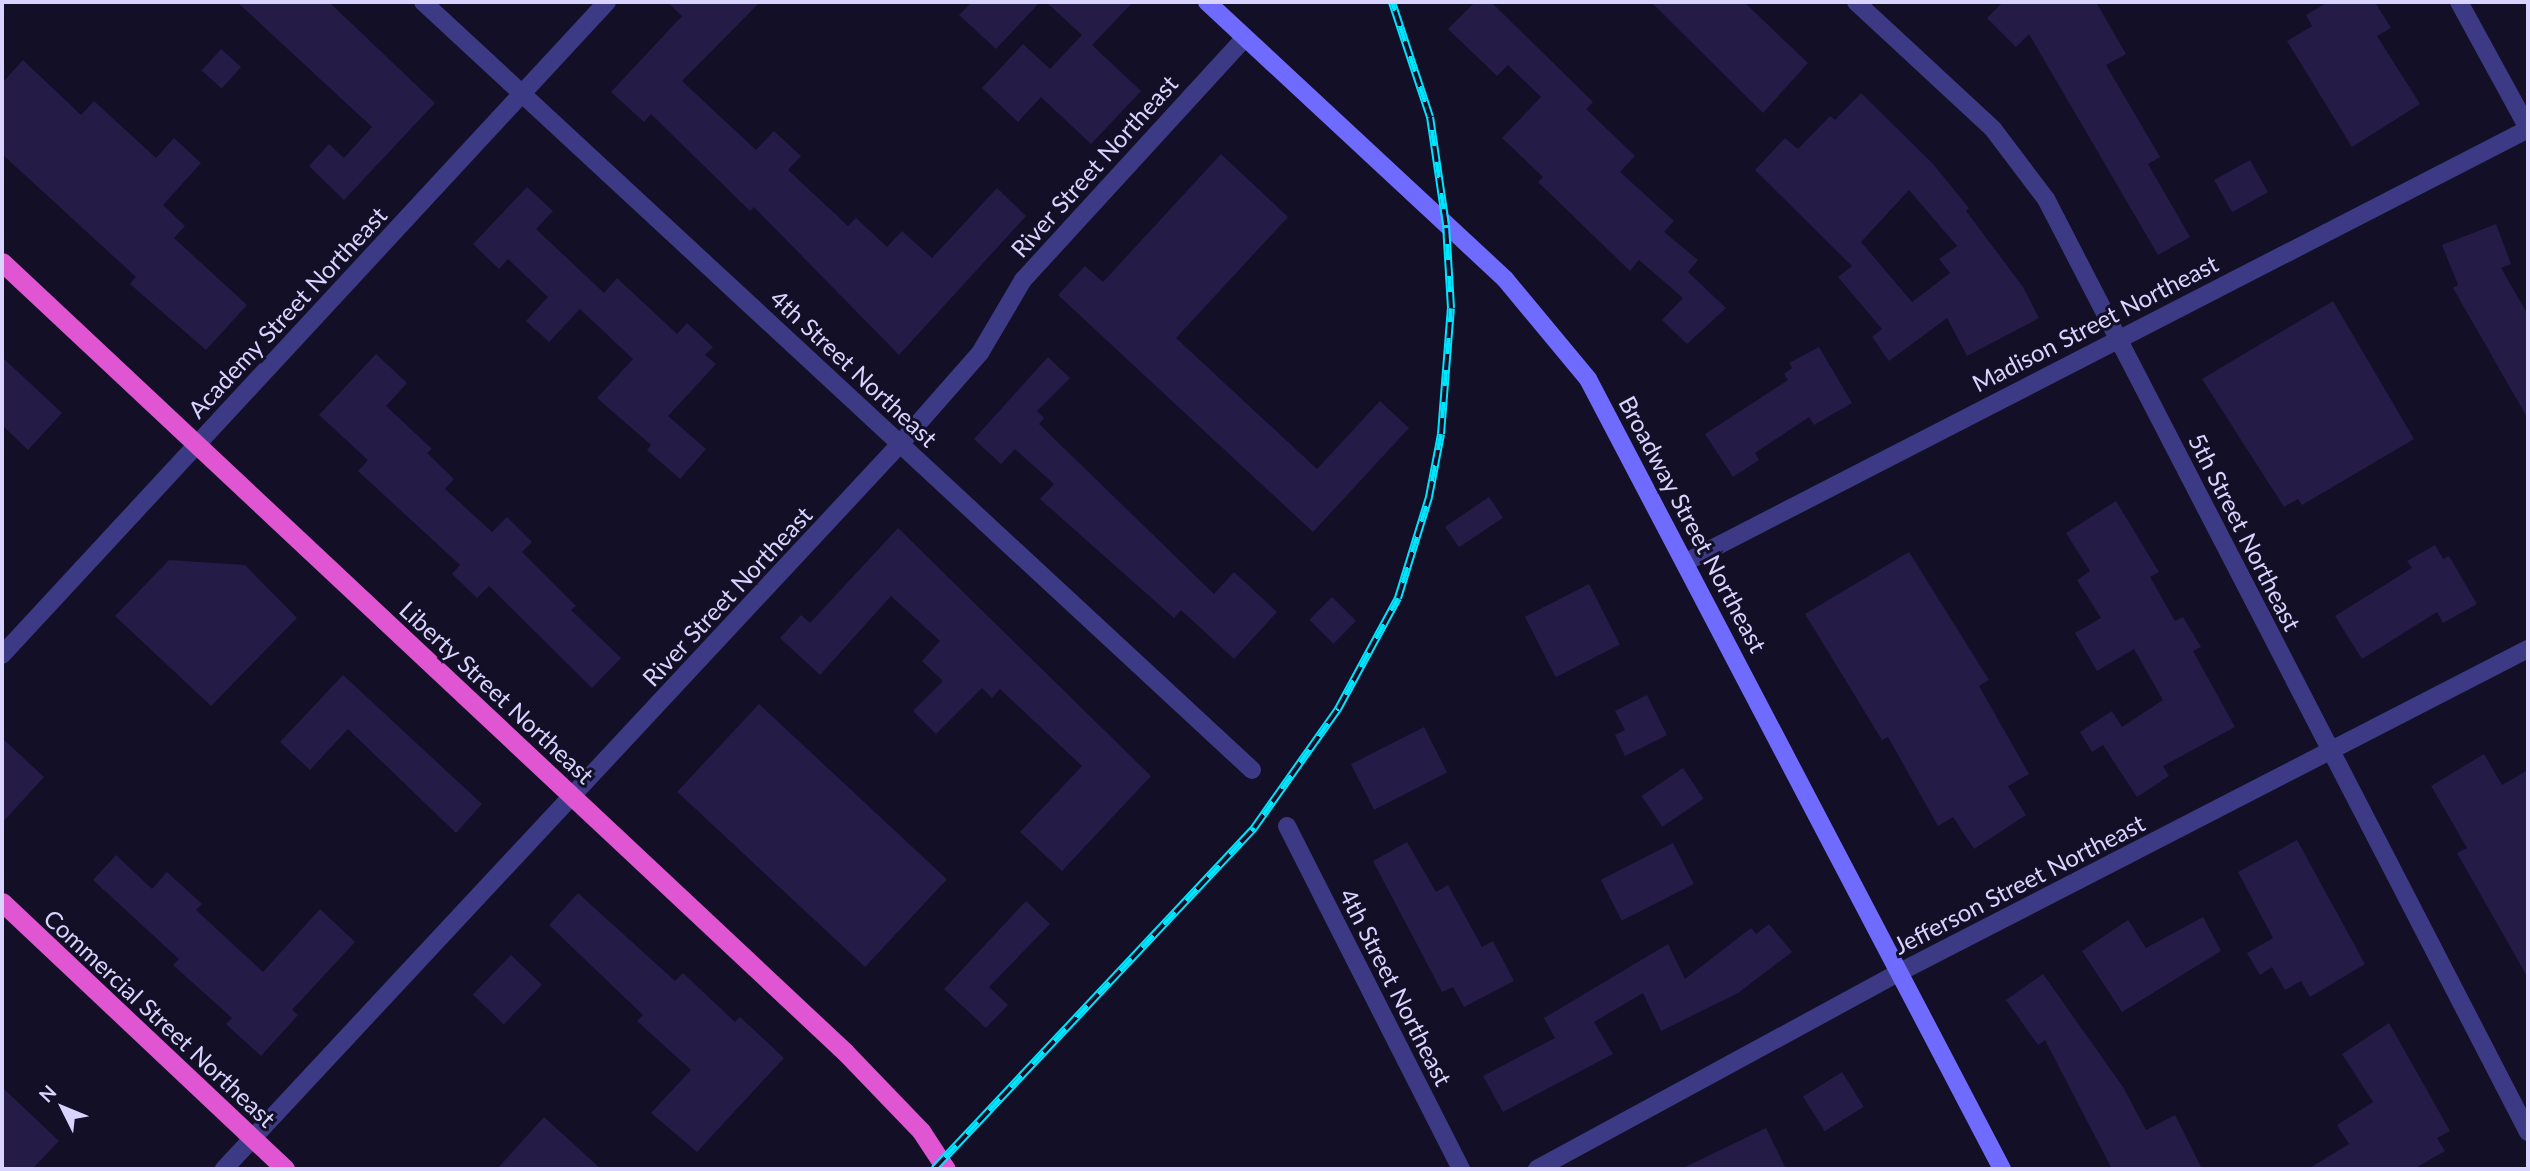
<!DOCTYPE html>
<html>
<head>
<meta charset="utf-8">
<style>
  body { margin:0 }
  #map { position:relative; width:2530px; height:1171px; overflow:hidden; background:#130f26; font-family:Lato,sans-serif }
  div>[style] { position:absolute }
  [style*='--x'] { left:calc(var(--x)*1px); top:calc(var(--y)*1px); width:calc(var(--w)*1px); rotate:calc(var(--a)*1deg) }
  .building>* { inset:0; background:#241b47; transform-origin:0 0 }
  .minor>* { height:18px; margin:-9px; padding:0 9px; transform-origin:9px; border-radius:9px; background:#3d3a85 }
  .secondary>* { height:18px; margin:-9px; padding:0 9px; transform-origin:9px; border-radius:9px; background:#6f6bff }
  .trunk>* { height:19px; margin:-9.5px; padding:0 9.5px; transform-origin:9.5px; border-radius:9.5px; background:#e055d1 }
  .rail>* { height:8px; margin-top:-4px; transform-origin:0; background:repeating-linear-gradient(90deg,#130f26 0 16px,#00e5ff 0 32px); box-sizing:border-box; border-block:2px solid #00e5ff }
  span { translate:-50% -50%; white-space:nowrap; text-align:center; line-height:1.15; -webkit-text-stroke:6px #130f26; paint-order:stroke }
  .street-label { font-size:24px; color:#d9d4ff }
  .frame { position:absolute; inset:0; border:4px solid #d9d4ff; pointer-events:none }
  .north { position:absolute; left:28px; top:1073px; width:70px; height:70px; -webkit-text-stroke:5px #130f26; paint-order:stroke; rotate:313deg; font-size:19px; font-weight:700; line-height:28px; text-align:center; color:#d9d4ff }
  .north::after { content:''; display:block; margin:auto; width:24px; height:32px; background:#d9d4ff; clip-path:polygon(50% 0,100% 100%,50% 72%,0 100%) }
</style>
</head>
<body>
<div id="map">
  <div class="building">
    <i style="clip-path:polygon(237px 2px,329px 2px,435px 103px,344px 200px,309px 166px,329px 144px,344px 158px,372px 127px)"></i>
    <i style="clip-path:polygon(667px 2px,760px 2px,682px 81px,756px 150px,774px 131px,801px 156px,788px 170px,848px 226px,856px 218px,887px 247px,902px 231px,932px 258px,997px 188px,1026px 216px,899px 355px,754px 207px,750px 211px,651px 114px,644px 122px,611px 92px,682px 16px)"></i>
    <i style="clip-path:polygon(972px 2px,1040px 2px,996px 49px,959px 15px)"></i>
    <i style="clip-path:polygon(1046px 2px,1133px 2px,1092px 45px,1141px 91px,1091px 144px,1041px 97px,1018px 122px,982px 88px,1023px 44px,1050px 69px,1082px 35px)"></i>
    <i style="clip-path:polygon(1475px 2px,1491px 2px,1593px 102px,1586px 109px,1635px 156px,1620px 172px,1674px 221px,1664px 232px,1698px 260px,1688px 272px,1726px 308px,1687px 344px,1662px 320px,1683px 298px,1639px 260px,1630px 271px,1538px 182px,1543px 177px,1502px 138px,1541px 97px,1508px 65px,1497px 76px,1448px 29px)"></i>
    <i style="clip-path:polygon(1651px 2px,1744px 2px,1808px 63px,1763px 113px)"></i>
    <i style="clip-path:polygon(2003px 2px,2096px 2px,2126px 54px,2106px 65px,2160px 157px,2148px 164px,2190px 237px,2158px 255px,2029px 34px,2016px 47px,1987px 18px)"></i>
    <i style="clip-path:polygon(2328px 2px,2375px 2px,2391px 28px,2377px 36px,2420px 104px,2352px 147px,2287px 41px,2312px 26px,2306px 15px)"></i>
    <i style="left:221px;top:49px;width:27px;height:29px;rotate:42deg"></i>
    <i style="clip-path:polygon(23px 60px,81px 115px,94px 101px,156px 158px,174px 138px,201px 163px,163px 205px,185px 226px,174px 238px,247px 305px,206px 350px,130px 284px,136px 277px,2px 154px,2px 83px)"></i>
    <i style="clip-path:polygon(evenodd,1861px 93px,1933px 164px,1969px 208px,1966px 211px,2023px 287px,2039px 318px,1967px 356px,1947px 318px,1889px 361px,1872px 337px,1882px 329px,1838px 277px,1852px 266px,1755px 170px,1785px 138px,1798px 149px,1830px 116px,1835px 120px,1861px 93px,1909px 190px,1957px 246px,1939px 259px,1950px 273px,1912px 302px,1861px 242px,1909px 190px)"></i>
    <i style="clip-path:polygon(1221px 154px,1288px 217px,1176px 338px,1317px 469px,1380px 401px,1409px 428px,1313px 532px,1058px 295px,1085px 266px,1103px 282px)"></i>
    <i style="left:2250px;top:160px;width:37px;height:41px;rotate:61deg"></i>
    <i style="clip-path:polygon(527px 187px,553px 211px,536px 229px,604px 293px,617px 278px,677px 334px,687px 323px,713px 347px,705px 355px,716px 364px,668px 416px,706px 449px,680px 479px,647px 450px,651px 445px,597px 398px,633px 359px,580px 309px,549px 342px,526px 321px,548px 297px,508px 259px,499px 269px,473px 244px)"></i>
    <i style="clip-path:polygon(2496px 224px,2511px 264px,2501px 268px,2528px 315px,2528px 419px,2453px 288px,2458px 285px,2442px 245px)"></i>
    <i style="clip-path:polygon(2333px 301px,2414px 439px,2302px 505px,2298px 499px,2284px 507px,2202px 379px)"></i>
    <i style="clip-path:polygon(1819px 347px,1852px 403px,1814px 425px,1809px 417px,1755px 453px,1759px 460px,1733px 477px,1705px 434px,1788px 380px,1784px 374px,1792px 368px,1789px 363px)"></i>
    <i style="clip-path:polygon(376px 354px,407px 383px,386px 406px,432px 449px,427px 453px,454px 479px,445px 489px,492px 532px,507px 517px,532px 542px,522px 552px,576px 606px,571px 610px,621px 658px,592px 688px,489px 586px,477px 598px,452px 574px,460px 565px,358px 471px,368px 460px,319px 415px)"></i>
    <i style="clip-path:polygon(2px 357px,62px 413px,28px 450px,2px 425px)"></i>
    <i style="clip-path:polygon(1048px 357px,1070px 378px,1037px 411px,1044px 418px,1039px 424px,1214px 594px,1234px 572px,1277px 612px,1234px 659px,1181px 610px,1174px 618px,1040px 499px,1054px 484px,1015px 449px,1001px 464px,974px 439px)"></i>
    <i style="left:1489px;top:497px;width:25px;height:53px;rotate:56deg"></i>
    <i style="clip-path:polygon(2116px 501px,2159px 572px,2150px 577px,2175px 621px,2183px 617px,2201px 647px,2193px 651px,2235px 727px,2163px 766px,2169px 776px,2137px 797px,2103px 745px,2092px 752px,2080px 732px,2112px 711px,2122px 727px,2163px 700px,2134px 649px,2097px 671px,2075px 633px,2101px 618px,2077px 580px,2090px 571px,2066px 533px)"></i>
    <i style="clip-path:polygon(898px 528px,1151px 776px,1062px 871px,1020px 832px,1082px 766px,1000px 689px,992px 698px,982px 688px,936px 734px,913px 711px,943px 681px,922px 661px,940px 641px,891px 596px,820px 675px,780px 638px,801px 615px,810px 623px)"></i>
    <i style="clip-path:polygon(2435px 545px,2443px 559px,2449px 556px,2477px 604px,2443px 623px,2437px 612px,2362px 659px,2335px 616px,2412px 568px,2407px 561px)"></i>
    <i style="clip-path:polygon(1909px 552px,1989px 680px,1979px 686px,2029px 774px,2008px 786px,2026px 815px,1974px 849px,1953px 817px,1938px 826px,1888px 737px,1882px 740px,1805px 614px)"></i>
    <i style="clip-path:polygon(169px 560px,245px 565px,297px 618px,211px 706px,115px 616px)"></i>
    <i style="left:1589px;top:584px;width:68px;height:72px;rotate:63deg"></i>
    <i style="left:1332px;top:597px;width:34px;height:32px;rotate:45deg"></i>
    <i style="clip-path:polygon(343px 675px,482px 804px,456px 833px,348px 729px,310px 770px,280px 742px)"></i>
    <i style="clip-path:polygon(1647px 695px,1667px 735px,1625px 756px,1615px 735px,1625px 730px,1615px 711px)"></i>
    <i style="left:759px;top:704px;width:257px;height:120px;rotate:43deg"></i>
    <i style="left:1424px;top:727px;width:51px;height:82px;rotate:63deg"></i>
    <i style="clip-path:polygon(2px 738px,44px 777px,2px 823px)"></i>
    <i style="clip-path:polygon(2484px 754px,2502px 785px,2528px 770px,2528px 978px,2457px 853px,2467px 848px,2431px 786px)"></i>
    <i style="left:1683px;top:768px;width:37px;height:50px;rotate:56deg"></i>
    <i style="clip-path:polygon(2297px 840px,2365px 964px,2310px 997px,2301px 981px,2285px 990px,2272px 967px,2260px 975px,2247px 953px,2273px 938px,2238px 872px)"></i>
    <i style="clip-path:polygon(1407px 842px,1436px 892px,1448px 885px,1482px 947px,1493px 941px,1514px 981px,1464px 1007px,1453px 987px,1442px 992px,1373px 861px)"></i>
    <i style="left:1673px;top:843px;width:46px;height:81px;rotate:63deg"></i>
    <i style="clip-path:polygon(116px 855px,152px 889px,167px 872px,202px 904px,196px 910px,263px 972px,320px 909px,355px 942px,292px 1010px,298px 1015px,261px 1056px,226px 1024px,232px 1018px,173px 965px,179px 959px,93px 880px)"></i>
    <i style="clip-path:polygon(578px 893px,675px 981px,683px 973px,735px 1022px,740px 1017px,784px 1058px,697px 1152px,651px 1113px,691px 1070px,637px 1021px,643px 1015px,549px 925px)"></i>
    <i style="clip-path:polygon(1026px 901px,1050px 924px,989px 987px,1008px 1005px,986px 1028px,944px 989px)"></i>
    <i style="clip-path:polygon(2203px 917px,2221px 951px,2122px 1012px,2082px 951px,2128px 920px,2146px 948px)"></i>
    <i style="clip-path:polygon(1769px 924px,1792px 952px,1738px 993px,1661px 1031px,1643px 993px,1594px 1022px,1613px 1054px,1503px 1112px,1483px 1076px,1555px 1038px,1544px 1018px,1668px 944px,1685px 979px,1751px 928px,1756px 934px)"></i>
    <i style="left:511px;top:955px;width:43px;height:55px;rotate:44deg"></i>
    <i style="clip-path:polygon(2043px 974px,2123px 1087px,2146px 1130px,2175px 1115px,2202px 1169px,2112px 1169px,2045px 1040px,2038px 1045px,2006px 1000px)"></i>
    <i style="clip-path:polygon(2389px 1023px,2450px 1131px,2437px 1138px,2445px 1151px,2414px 1169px,2308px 1169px,2349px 1144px,2337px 1125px,2373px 1102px,2342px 1054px)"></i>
    <i style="left:1842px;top:1072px;width:41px;height:46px;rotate:58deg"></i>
    <i style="clip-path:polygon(2px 1087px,59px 1141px,32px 1169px,2px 1169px)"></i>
    <i style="clip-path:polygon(544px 1117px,601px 1169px,497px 1169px)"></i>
    <i style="clip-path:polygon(1766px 1128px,1786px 1169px,1681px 1169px)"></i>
  </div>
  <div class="minor">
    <i style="--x:423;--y:2;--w:1130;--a:42.81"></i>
    <i style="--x:1856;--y:2;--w:187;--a:42.8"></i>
    <i style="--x:1993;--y:129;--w:88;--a:52.9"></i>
    <i style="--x:2046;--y:199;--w:1050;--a:62.68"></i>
    <i style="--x:2459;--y:2;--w:144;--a:61.3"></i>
    <i style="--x:1686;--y:562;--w:947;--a:-27.21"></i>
    <i style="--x:2;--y:655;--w:890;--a:-47.19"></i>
    <i style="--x:1287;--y:826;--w:385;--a:63.1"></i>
    <i style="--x:224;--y:1169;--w:991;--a:-47"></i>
    <i style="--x:900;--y:444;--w:121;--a:-48.7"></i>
    <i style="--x:980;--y:353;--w:85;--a:-59.5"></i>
    <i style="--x:1023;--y:280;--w:328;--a:-47.5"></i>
    <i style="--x:1537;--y:1169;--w:413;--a:-28.5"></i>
    <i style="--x:1900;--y:972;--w:706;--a:-27.22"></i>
  </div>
  <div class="secondary">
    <i style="--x:1207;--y:2;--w:407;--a:42.9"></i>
    <i style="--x:1505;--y:279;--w:130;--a:50.3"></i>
    <i style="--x:1588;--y:379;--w:892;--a:62.34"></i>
  </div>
  <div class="trunk">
    <i style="--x:2;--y:262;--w:1155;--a:43.14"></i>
    <i style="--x:845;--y:1052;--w:110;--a:46.1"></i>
    <i style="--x:921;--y:1131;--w:45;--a:56.7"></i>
    <i style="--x:2;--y:902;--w:389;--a:43.3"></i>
  </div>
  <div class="rail">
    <i style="--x:934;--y:1169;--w:468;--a:-46.8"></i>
    <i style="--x:1254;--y:828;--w:146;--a:-54.8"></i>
    <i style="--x:1338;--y:709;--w:126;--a:-61.6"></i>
    <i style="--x:1398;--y:598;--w:106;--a:-72.9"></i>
    <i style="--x:1429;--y:497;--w:64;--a:-79.2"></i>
    <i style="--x:1441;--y:434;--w:126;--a:-85.5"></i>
    <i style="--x:1451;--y:308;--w:83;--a:-93.4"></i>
    <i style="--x:1446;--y:225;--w:109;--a:-98.4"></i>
    <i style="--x:1430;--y:117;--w:121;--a:-108.3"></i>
  </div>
  <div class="street-label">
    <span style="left:1094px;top:166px;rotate:-48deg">River Street Northeast</span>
    <span style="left:287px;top:312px;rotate:-47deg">Academy Street Northeast</span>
    <span style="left:2095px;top:323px;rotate:-27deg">Madison Street Northeast</span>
    <span style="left:854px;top:368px;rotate:43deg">4th Street Northeast</span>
    <span style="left:1693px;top:524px;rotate:62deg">Broadway Street Northeast</span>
    <span style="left:2245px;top:532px;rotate:63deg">5th Street Northeast</span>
    <span style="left:727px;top:596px;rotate:-47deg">River Street Northeast</span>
    <span style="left:497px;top:692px;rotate:43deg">Liberty Street Northeast</span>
    <span style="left:2019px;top:884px;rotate:-27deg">Jefferson Street Northeast</span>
    <span style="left:1396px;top:987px;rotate:63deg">4th Street Northeast</span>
    <span style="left:160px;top:1018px;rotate:43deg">Commercial Street Northeast</span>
  </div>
  <div class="frame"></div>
  <div class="north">N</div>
</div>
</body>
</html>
